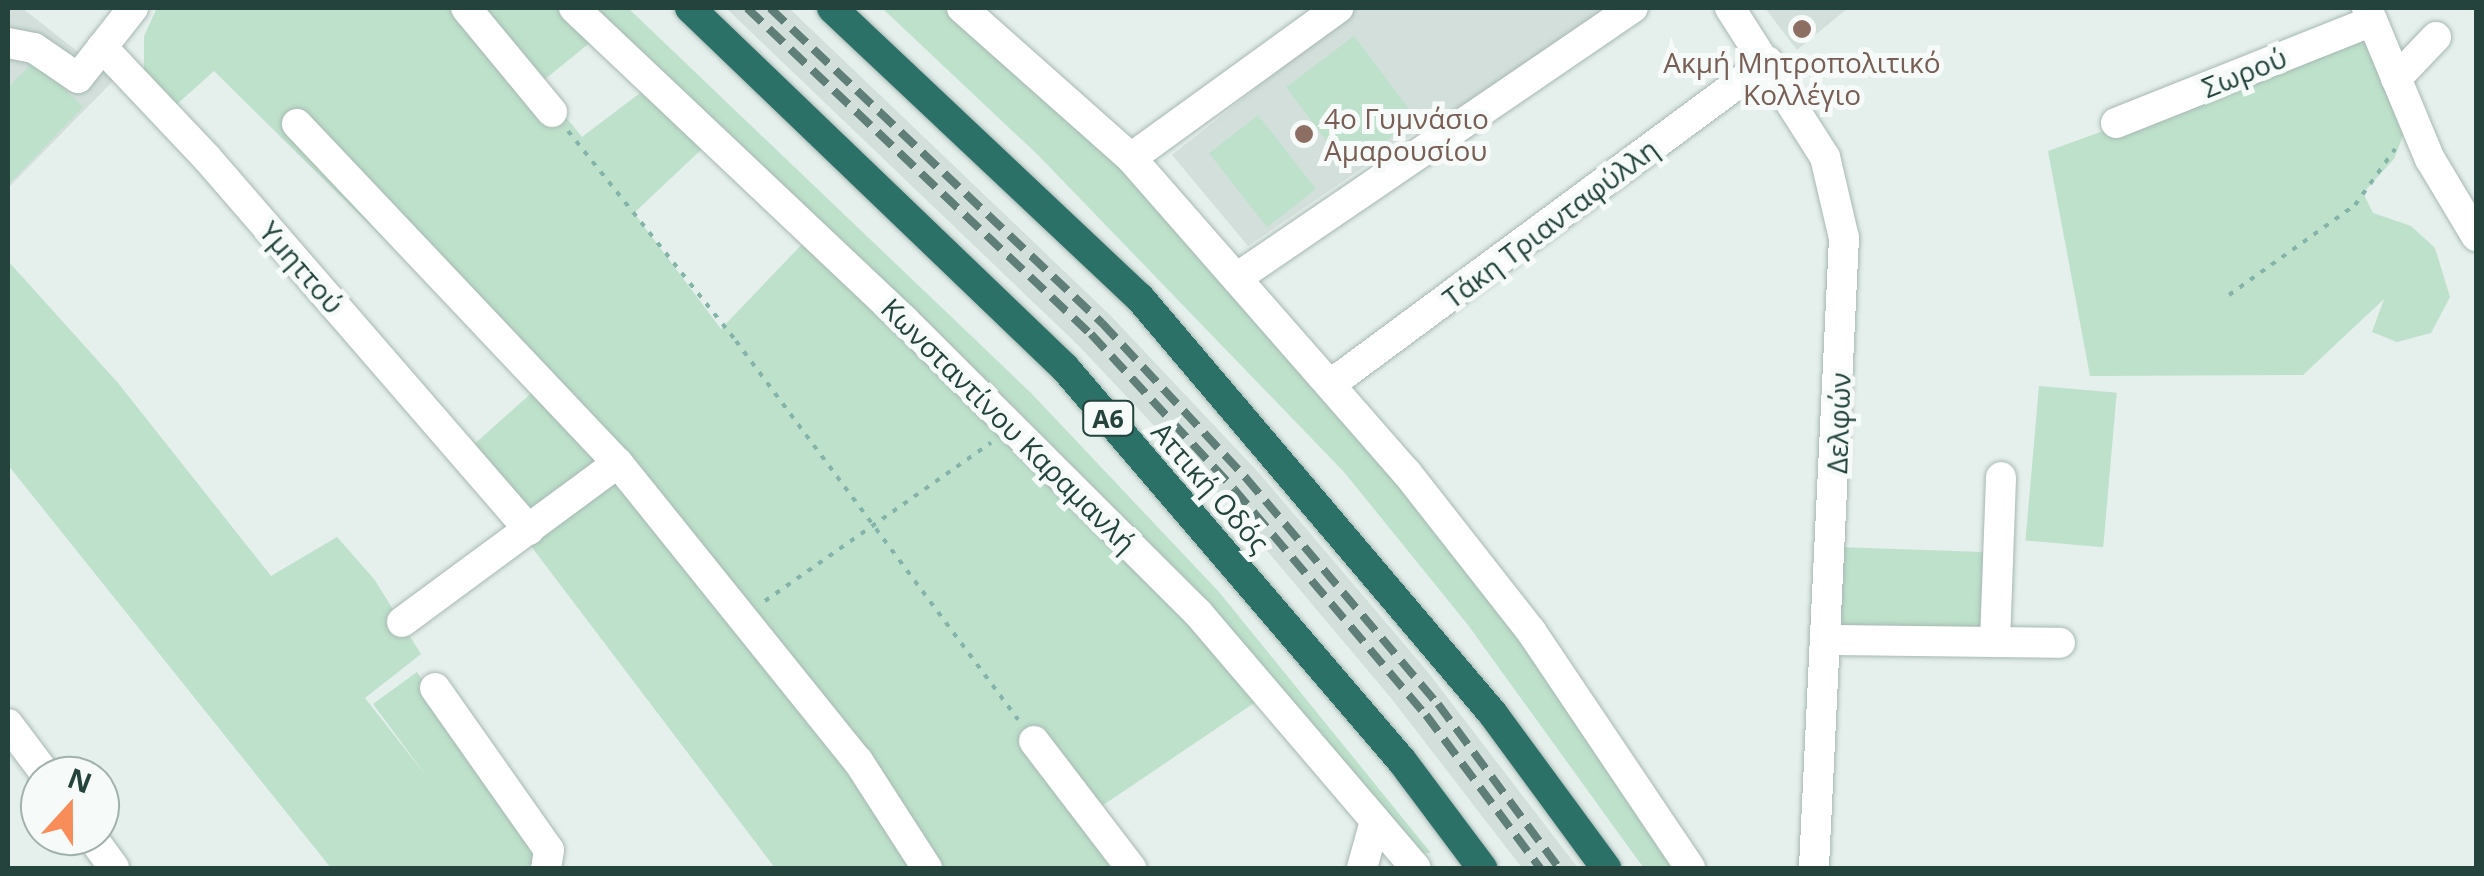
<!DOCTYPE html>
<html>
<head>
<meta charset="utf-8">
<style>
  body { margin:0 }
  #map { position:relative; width:2484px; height:876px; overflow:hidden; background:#e5efeb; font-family:"Open Sans",sans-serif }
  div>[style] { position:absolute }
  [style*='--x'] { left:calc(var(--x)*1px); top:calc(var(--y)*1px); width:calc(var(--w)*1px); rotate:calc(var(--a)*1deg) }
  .built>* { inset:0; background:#d3dfdb }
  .green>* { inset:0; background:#bde1ca; transform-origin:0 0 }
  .path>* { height:4px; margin-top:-2px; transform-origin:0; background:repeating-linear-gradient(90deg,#84b4a9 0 5px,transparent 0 13px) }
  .roads { filter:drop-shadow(0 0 2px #a7b8b3) drop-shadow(0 0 2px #a7b8b3) }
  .minor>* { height:30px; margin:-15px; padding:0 15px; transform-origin:15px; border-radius:15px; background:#fff }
  .highway>* { height:30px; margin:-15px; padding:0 15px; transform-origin:15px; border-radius:15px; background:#2c7168 }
  .rail>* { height:8px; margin-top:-4px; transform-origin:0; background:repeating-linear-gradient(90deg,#5e7e77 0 20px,transparent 0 30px) }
  .dots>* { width:28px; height:28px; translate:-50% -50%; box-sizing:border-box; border:5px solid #f6fbf9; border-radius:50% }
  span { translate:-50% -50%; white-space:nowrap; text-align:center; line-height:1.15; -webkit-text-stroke:10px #f6fbf9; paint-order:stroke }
  .shield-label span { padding:2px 8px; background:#f6fbf9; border:2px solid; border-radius:8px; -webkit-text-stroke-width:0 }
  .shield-label { font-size:25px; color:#23433c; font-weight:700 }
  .education-label { font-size:28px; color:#785e54 }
  .left { translate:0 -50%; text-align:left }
  .street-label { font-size:28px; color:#23433c }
  .frame { position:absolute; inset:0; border:10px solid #23433c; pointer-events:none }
  .north { position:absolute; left:20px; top:756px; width:100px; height:100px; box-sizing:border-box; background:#f6fbf9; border:2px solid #a2b1ad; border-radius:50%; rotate:21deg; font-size:28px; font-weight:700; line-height:40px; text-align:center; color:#23433c }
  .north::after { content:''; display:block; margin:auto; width:35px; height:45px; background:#f98d59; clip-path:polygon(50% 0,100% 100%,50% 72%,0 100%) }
</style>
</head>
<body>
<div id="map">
  <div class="built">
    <i style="clip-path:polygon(8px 8px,22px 8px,114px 80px,8px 188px)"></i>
    <i style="clip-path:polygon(726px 8px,789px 8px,1110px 315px,1259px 473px,1427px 671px,1578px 868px,1522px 868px,1391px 698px,1227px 503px,1079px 346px)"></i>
    <i style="clip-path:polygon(1357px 8px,1604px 8px,1459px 119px,1439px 116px,1248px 246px,1172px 155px)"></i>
    <i style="clip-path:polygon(1765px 8px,1848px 8px,1797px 50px)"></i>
  </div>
  <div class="green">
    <i style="clip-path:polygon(157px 8px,556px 8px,592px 41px,539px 84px,582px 137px,644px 90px,704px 147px,634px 213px,721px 329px,805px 241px,1263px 697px,1090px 814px,1128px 868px,775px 868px,462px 455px,536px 389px,214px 71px,175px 106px,144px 72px,144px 36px)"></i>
    <i style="clip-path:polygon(592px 8px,628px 8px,1031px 393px,1219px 592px,1431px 853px,1415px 854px,1133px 527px,1016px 409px)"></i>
    <i style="clip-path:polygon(882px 8px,953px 8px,1129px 162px,1498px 603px,1677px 868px,1643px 867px,1468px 625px,1344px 472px,1038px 155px)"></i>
    <i style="clip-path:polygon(2368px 35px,2406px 128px,2394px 159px,2363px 193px,2373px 213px,2411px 226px,2435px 248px,2450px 297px,2431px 333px,2397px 342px,2372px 332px,2384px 299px,2303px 375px,2090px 376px,2048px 151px)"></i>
    <i style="left:1354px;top:36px;width:103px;height:85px;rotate:53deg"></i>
    <i style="clip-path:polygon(35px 60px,83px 107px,8px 185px,8px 88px)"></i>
    <i style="left:1258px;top:115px;width:94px;height:62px;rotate:52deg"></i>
    <i style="clip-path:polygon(8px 261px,118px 383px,271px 576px,337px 537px,374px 579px,421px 654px,365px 698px,427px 777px,373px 704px,417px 672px,545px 852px,526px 868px,331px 868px,8px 465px)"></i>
    <i style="left:2039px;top:386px;width:78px;height:155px;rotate:5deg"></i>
    <i style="left:1838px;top:547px;width:152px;height:78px;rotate:2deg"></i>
  </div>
  <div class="path">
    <i style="--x:568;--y:131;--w:269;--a:51.3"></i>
    <i style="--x:736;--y:341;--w:472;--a:53.3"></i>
    <i style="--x:2229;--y:295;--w:155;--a:-35.5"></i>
    <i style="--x:2355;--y:205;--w:69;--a:-54.5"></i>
    <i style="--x:765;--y:601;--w:276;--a:-35"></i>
  </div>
  <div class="roads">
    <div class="minor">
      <i style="--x:466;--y:8;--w:135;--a:50.4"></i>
      <i style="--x:574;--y:8;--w:454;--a:43.4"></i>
      <i style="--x:904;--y:320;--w:415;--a:44.9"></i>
      <i style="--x:1198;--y:613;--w:335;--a:49.5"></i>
      <i style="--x:962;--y:8;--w:226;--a:41.6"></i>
      <i style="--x:1131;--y:158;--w:419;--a:48.8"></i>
      <i style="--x:1407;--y:473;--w:201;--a:51.9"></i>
      <i style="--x:1531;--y:631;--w:285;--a:56.1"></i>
      <i style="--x:1730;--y:8;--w:177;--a:57.5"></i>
      <i style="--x:1825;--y:157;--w:83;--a:76.8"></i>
      <i style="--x:1844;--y:238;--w:631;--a:92.73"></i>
      <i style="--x:2367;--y:8;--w:164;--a:67.4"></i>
      <i style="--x:2430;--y:159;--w:90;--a:59.1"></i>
      <i style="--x:8;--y:43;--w:26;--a:11"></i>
      <i style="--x:34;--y:48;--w:53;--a:34.3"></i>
      <i style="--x:78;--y:78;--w:89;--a:-51.8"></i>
      <i style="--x:102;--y:47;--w:153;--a:46.6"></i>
      <i style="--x:207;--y:158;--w:492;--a:49.1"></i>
      <i style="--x:2396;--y:79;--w:58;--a:-46.4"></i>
      <i style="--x:2116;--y:123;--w:276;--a:-21.7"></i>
      <i style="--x:297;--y:124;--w:467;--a:46.6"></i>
      <i style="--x:618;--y:463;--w:383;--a:51.2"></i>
      <i style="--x:858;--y:761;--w:127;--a:57.2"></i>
      <i style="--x:1131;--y:158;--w:256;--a:-35.9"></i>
      <i style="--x:1238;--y:277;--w:478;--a:-34.3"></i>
      <i style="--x:1331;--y:384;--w:543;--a:-36.47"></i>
      <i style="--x:402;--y:622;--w:268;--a:-36.4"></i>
      <i style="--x:1830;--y:640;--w:230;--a:0.7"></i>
      <i style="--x:1995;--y:642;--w:165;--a:-87.9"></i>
      <i style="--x:435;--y:688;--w:198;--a:54.9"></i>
      <i style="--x:549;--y:850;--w:18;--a:99"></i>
      <i style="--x:8;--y:724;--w:65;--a:53.1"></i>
      <i style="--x:1034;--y:741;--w:160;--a:52.6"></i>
      <i style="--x:91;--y:836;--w:39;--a:54"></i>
      <i style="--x:1362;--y:868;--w:49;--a:-74.5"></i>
    </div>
    <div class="highway">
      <i style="--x:690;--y:8;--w:520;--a:43.83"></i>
      <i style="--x:1065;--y:368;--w:518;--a:49.39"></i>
      <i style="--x:1402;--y:761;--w:134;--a:53.2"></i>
      <i style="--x:832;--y:8;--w:423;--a:43.3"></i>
      <i style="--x:1140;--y:298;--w:546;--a:49.68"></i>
      <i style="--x:1493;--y:714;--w:191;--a:53.7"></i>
    </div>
  </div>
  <div class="rail">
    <i style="--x:747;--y:8;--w:474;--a:43.5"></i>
    <i style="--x:1091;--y:334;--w:211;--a:47.3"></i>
    <i style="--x:1234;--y:489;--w:297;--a:49.7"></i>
    <i style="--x:1426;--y:715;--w:191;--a:53.3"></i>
    <i style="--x:770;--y:8;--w:458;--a:43.5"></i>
    <i style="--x:1102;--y:323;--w:212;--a:47.1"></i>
    <i style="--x:1246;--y:478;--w:297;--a:49.7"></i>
    <i style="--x:1438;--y:704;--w:204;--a:53.6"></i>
  </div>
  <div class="dots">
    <i style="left:1802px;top:29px;background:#8d6e63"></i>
    <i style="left:1304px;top:134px;background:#8d6e63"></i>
  </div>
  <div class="shield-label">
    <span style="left:1108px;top:418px">Α6</span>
  </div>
  <div class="education-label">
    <span style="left:1802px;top:78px">Ακμή Μητροπολιτικό<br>Κολλέγιο</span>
    <span class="left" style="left:1324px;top:134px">4ο Γυμνάσιο<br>Αμαρουσίου</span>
  </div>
  <div class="street-label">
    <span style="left:2244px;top:72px;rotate:-22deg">Σωρού</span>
    <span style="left:1550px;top:223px;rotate:-37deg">Τάκη Τριανταφύλλη</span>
    <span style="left:302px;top:267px;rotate:49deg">Υμηττού</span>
    <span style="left:1838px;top:423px;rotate:-88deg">Δελφών</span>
    <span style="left:1009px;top:425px;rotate:45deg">Κωνσταντίνου Καραμανλή</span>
    <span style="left:1211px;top:487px;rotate:49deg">Αττική Οδός</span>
  </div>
  <div class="frame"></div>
  <div class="north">N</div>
</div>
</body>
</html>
